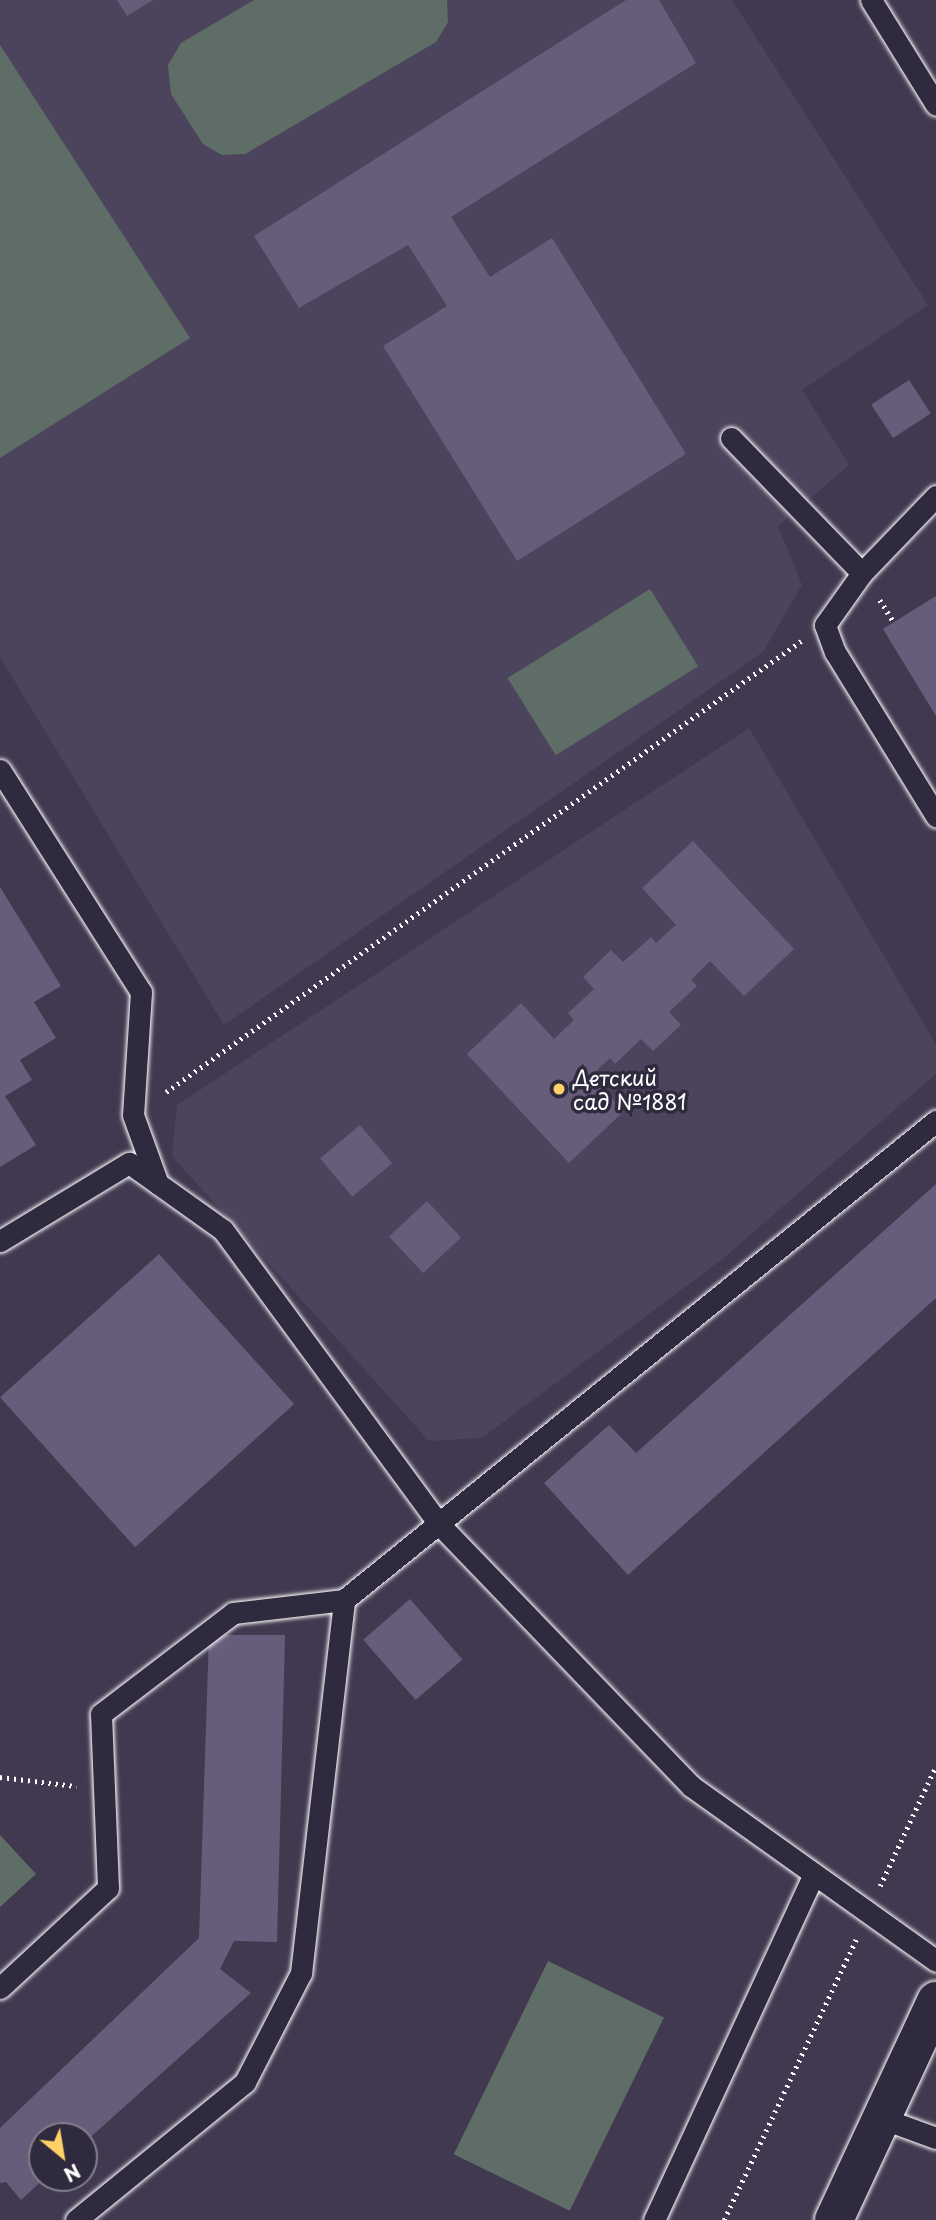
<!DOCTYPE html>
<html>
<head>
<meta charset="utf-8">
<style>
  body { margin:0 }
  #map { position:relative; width:936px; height:2220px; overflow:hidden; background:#40394f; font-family:"Playpen Sans",sans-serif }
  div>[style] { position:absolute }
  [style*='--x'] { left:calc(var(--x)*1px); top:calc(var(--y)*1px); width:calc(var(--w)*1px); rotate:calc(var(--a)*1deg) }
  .built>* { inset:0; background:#4c445c }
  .green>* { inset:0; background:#5e6e66; transform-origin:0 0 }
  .building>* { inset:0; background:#675d7a; transform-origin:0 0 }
  .path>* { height:4.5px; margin-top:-2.25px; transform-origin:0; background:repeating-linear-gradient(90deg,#fff 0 2px,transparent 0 7px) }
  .roads { filter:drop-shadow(0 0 2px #fff) drop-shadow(0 0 2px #fff) }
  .service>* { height:21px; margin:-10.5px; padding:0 10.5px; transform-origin:10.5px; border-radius:10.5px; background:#2f2a3d }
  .secondary>* { height:38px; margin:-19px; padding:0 19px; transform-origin:19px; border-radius:19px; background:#2f2a3d }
  .dots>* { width:19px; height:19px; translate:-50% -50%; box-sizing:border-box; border:4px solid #2f2a3d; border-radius:50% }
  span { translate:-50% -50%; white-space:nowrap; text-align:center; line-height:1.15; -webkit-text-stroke:7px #2f2a3d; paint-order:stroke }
  .poi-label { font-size:21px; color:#fff }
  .left { translate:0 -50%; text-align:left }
  .north { position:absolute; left:28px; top:2122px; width:70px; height:70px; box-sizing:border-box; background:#2f2a3d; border:2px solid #827f8b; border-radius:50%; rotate:150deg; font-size:19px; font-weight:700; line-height:28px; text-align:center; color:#fff }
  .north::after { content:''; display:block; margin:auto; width:24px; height:32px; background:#ffd166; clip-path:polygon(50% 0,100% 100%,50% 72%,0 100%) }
</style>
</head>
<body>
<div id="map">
  <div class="built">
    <i style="clip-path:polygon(0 0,732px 0,928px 305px,802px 390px,849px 465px,778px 526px,802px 585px,763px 652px,224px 1025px,0 657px)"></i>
    <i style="clip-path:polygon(749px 728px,936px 1044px,936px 1074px,720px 1261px,482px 1438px,429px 1441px,172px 1156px,177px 1105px)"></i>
  </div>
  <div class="green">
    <i style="clip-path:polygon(254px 0,447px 0,448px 22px,436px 42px,245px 154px,222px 155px,203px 144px,171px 94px,168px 65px,181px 43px)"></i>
    <i style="clip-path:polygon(0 45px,190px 338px,0 458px)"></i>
    <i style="left:650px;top:589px;width:91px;height:168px;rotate:58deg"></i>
    <i style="clip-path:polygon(0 1835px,36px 1874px,0 1907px)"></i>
    <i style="left:548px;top:1961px;width:129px;height:215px;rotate:26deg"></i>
  </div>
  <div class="building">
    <i style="clip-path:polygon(117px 0,153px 0,127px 16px)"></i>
    <i style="clip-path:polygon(626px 0,659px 0,696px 63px,451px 217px,490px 277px,552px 238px,686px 454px,517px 561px,383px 346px,447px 306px,408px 245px,299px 308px,254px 236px)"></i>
    <i style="left:909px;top:380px;width:40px;height:45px;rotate:57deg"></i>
    <i style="clip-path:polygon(936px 596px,936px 716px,883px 629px)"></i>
    <i style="clip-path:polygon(693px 841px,794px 949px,744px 996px,710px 961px,691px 980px,697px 986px,669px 1012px,681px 1025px,653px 1051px,641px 1039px,615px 1064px,610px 1058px,591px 1076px,624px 1111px,569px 1163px,467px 1054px,521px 1003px,554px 1039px,574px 1020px,568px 1013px,594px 989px,583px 977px,611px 950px,623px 962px,651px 937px,656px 943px,676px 925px,642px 888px)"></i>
    <i style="clip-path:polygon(0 887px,61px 986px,34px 1002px,56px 1038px,20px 1060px,32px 1080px,5px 1096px,36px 1145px,0 1167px)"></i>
    <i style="left:360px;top:1125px;width:50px;height:52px;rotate:50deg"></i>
    <i style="clip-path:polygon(936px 1184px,936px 1298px,628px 1575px,544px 1483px,609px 1425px,636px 1453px)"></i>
    <i style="left:427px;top:1201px;width:50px;height:52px;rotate:47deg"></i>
    <i style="left:159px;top:1254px;width:202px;height:214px;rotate:48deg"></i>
    <i style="left:410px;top:1599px;width:80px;height:62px;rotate:49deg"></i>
    <i style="clip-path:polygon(209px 1635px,285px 1635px,277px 1942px,234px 1941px,220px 1969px,251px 1993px,84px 2143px,84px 2136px,42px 2136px,45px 2178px,21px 2200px,6px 2182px,0 2183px,0 2128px,199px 1938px)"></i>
  </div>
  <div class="path">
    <i style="--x:880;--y:600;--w:26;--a:58"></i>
    <i style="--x:166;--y:1092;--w:779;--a:-35.38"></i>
    <i style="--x:0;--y:1777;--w:77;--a:6.8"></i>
    <i style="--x:880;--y:1886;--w:132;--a:-65"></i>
    <i style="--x:724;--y:2220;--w:310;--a:-64.8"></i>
  </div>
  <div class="roads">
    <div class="service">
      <i style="--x:871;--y:0;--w:123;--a:58.2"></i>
      <i style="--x:731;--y:438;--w:188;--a:45.9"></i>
      <i style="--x:936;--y:496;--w:107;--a:133.9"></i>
      <i style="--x:862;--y:573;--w:64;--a:125.4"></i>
      <i style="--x:825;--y:625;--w:29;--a:70"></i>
      <i style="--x:835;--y:652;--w:193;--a:58.4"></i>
      <i style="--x:0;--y:770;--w:263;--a:57.6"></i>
      <i style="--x:141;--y:992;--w:123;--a:93.7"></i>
      <i style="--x:133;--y:1115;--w:73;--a:70.1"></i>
      <i style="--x:0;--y:1241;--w:151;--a:-31.2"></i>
      <i style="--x:129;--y:1163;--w:115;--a:35.5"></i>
      <i style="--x:223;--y:1230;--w:365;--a:53.7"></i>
      <i style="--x:439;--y:1524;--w:364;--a:46.1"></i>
      <i style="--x:691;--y:1786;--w:301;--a:35.5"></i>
      <i style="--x:0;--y:1988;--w:147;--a:-42.8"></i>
      <i style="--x:108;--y:1888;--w:174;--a:-92.3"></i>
      <i style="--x:101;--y:1714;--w:166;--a:-37.4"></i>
      <i style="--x:233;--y:1613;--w:112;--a:-6.7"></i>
      <i style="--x:881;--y:2118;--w:59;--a:20"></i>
      <i style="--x:76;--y:2220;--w:218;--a:-39.2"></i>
      <i style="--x:245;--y:2082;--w:123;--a:-62.8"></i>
      <i style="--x:301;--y:1973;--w:375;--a:-83.4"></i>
      <i style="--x:344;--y:1600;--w:762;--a:-38.98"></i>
      <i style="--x:654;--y:2220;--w:381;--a:-65.2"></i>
    </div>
    <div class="secondary">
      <i style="--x:834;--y:2220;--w:242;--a:-65"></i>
    </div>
  </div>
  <div class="dots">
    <i style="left:559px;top:1089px;background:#ffd166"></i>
  </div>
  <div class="poi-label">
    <span class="left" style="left:573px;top:1089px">Детский<br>сад №1881</span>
  </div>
  <div class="north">N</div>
</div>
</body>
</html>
